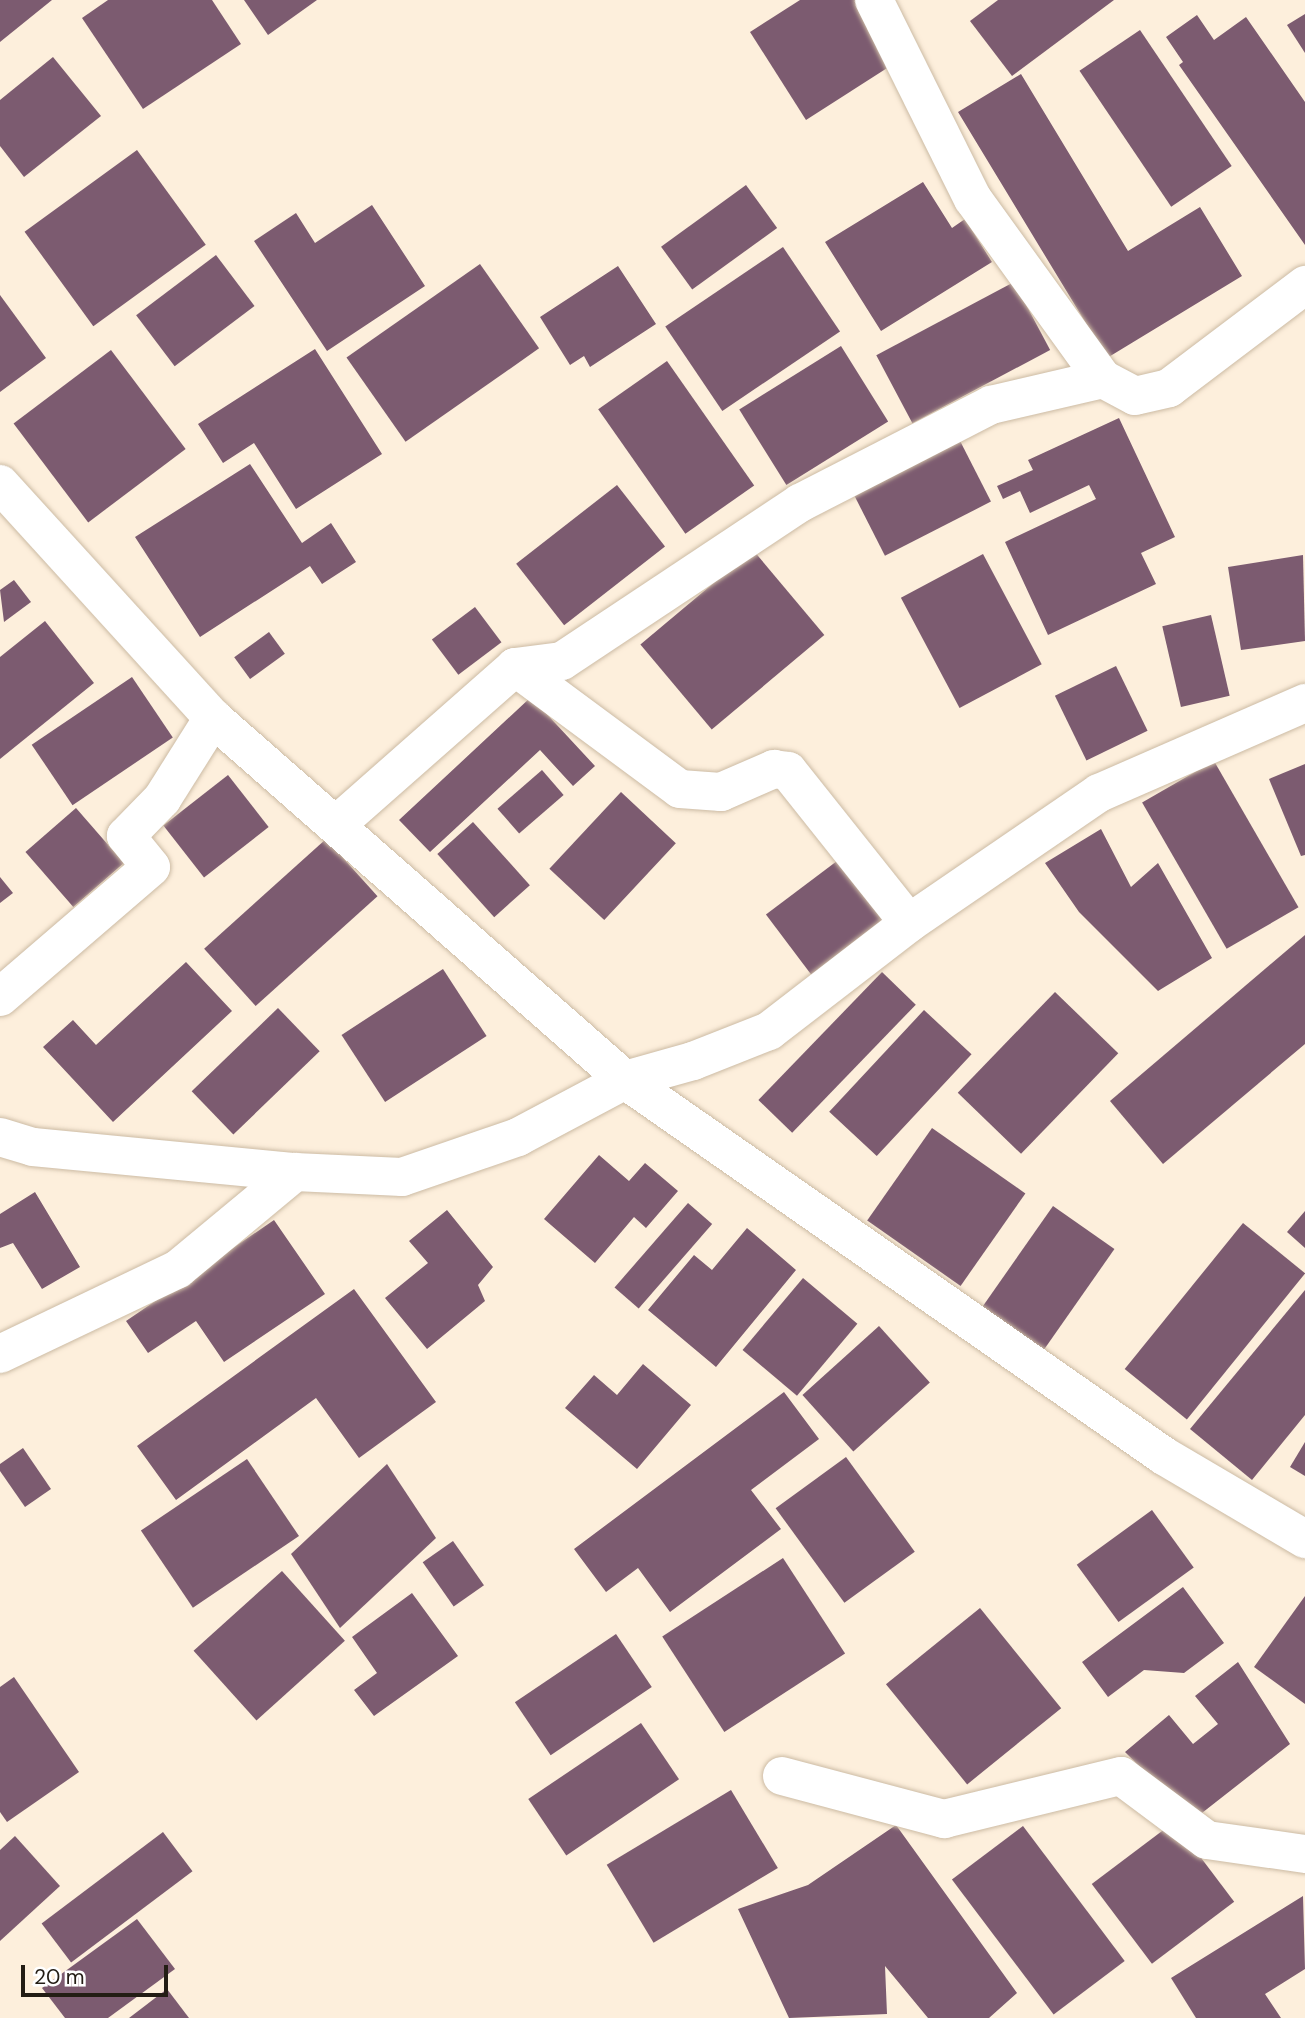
<!DOCTYPE html>
<html>
<head>
<meta charset="utf-8">
<style>
  body { margin:0 }
  #map { position:relative; width:1305px; height:2018px; overflow:hidden; background:#fdefdc; font-family:"DM Sans",sans-serif }
  div>[style] { position:absolute }
  [style*='--x'] { left:calc(var(--x)*1px); top:calc(var(--y)*1px); width:calc(var(--w)*1px); rotate:calc(var(--a)*1deg) }
  .building>* { inset:0; background:#7c5b70; transform-origin:0 0 }
  .roads { filter:drop-shadow(0 0 2px #ccbba4) drop-shadow(0 0 2px #ccbba4) }
  .minor>* { height:38px; margin:-19px; padding:0 19px; transform-origin:19px; border-radius:19px; background:#fff }
  span { translate:-50% -50%; white-space:nowrap; text-align:center; line-height:1.15; -webkit-text-stroke:7px #fff; paint-order:stroke }
  .scale { position:absolute; left:21px; top:1965px; width:147px; height:32px; box-sizing:border-box; border:4px solid #231d14; border-top:0; padding-left:9px; font-size:21px; line-height:24px; white-space:nowrap; color:#231d14; -webkit-text-stroke:5px #fff; paint-order:stroke }
</style>
</head>
<body>
<div id="map">
  <div class="building">
    <i style="clip-path:polygon(0 0,52px 0,0 42px)"></i>
    <i style="clip-path:polygon(108px 0,212px 0,241px 44px,143px 109px,82px 18px)"></i>
    <i style="clip-path:polygon(244px 0,317px 0,268px 35px)"></i>
    <i style="clip-path:polygon(800px 0,855px 0,895px 63px,806px 120px,750px 32px)"></i>
    <i style="clip-path:polygon(998px 0,1114px 0,1012px 76px,970px 21px)"></i>
    <i style="clip-path:polygon(1305px 14px,1305px 53px,1287px 25px)"></i>
    <i style="clip-path:polygon(1197px 15px,1214px 40px,1246px 17px,1305px 102px,1305px 245px,1179px 65px,1183px 62px,1166px 37px)"></i>
    <i style="left:1140px;top:30px;width:164px;height:73px;rotate:56deg"></i>
    <i style="clip-path:polygon(53px 57px,101px 116px,24px 177px,0 146px,0 100px)"></i>
    <i style="clip-path:polygon(1021px 74px,1128px 251px,1200px 207px,1242px 276px,1107px 358px,958px 112px)"></i>
    <i style="left:137px;top:150px;width:117px;height:139px;rotate:54deg"></i>
    <i style="clip-path:polygon(923px 182px,952px 228px,965px 219px,992px 262px,881px 331px,825px 242px)"></i>
    <i style="left:746px;top:185px;width:53px;height:105px;rotate:54deg"></i>
    <i style="clip-path:polygon(372px 205px,425px 286px,327px 351px,254px 241px,296px 213px,315px 243px)"></i>
    <i style="left:783px;top:247px;width:102px;height:142px;rotate:56deg"></i>
    <i style="left:216px;top:255px;width:64px;height:100px;rotate:53deg"></i>
    <i style="left:480px;top:264px;width:103px;height:163px;rotate:55deg"></i>
    <i style="clip-path:polygon(618px 266px,656px 324px,590px 367px,584px 356px,570px 365px,540px 317px)"></i>
    <i style="left:1014px;top:282px;width:77px;height:156px;rotate:62deg"></i>
    <i style="clip-path:polygon(0 295px,46px 358px,0 392px)"></i>
    <i style="left:841px;top:346px;width:89px;height:120px;rotate:58deg"></i>
    <i style="clip-path:polygon(315px 349px,382px 454px,296px 509px,254px 443px,223px 463px,198px 424px)"></i>
    <i style="left:111px;top:350px;width:124px;height:122px;rotate:53deg"></i>
    <i style="left:667px;top:361px;width:152px;height:84px;rotate:55deg"></i>
    <i style="clip-path:polygon(1119px 418px,1175px 537px,1141px 553px,1156px 584px,1048px 635px,1005px 542px,1096px 499px,1089px 485px,1030px 513px,1020px 491px,1003px 499px,997px 486px,1033px 470px,1028px 460px)"></i>
    <i style="left:956px;top:433px;width:77px;height:119px;rotate:63deg"></i>
    <i style="clip-path:polygon(250px 464px,302px 543px,331px 523px,356px 562px,322px 584px,310px 566px,200px 637px,135px 537px)"></i>
    <i style="left:617px;top:485px;width:78px;height:128px;rotate:52deg"></i>
    <i style="left:753px;top:550px;width:111px;height:147px;rotate:50deg"></i>
    <i style="left:983px;top:554px;width:125px;height:93px;rotate:62deg"></i>
    <i style="clip-path:polygon(1303px 555px,1305px 641px,1241px 650px,1228px 567px)"></i>
    <i style="clip-path:polygon(14px 580px,31px 602px,4px 622px,0 590px)"></i>
    <i style="left:475px;top:607px;width:44px;height:54px;rotate:53deg"></i>
    <i style="left:1211px;top:615px;width:83px;height:50px;rotate:77deg"></i>
    <i style="clip-path:polygon(45px 621px,94px 683px,0 759px,0 657px)"></i>
    <i style="left:269px;top:632px;width:27px;height:43px;rotate:54deg"></i>
    <i style="left:1116px;top:666px;width:72px;height:68px;rotate:64deg"></i>
    <i style="left:132px;top:677px;width:73px;height:121px;rotate:56deg"></i>
    <i style="clip-path:polygon(531px 697px,595px 766px,573px 786px,540px 750px,430px 852px,399px 820px)"></i>
    <i style="left:1214px;top:761px;width:169px;height:83px;rotate:60deg"></i>
    <i style="clip-path:polygon(1305px 764px,1305px 855px,1301px 856px,1269px 779px)"></i>
    <i style="left:542px;top:770px;width:33px;height:59px;rotate:49deg"></i>
    <i style="left:228px;top:775px;width:66px;height:82px;rotate:52deg"></i>
    <i style="left:621px;top:792px;width:75px;height:105px;rotate:43deg"></i>
    <i style="left:76px;top:808px;width:73px;height:67px;rotate:49deg"></i>
    <i style="left:473px;top:822px;width:85px;height:48px;rotate:48deg"></i>
    <i style="clip-path:polygon(1101px 829px,1131px 887px,1158px 863px,1212px 958px,1158px 991px,1079px 912px,1045px 863px)"></i>
    <i style="left:326px;top:839px;width:77px;height:164px;rotate:48deg"></i>
    <i style="left:841px;top:858px;width:82px;height:94px;rotate:53deg"></i>
    <i style="clip-path:polygon(0 877px,13px 893px,0 903px)"></i>
    <i style="clip-path:polygon(1305px 935px,1305px 1044px,1163px 1164px,1110px 1101px)"></i>
    <i style="clip-path:polygon(186px 962px,232px 1011px,113px 1122px,43px 1047px,73px 1020px,96px 1045px)"></i>
    <i style="left:443px;top:969px;width:80px;height:121px;rotate:57deg"></i>
    <i style="left:882px;top:972px;width:47px;height:178px;rotate:44deg"></i>
    <i style="left:1055px;top:992px;width:88px;height:140px;rotate:44deg"></i>
    <i style="left:278px;top:1008px;width:60px;height:120px;rotate:46deg"></i>
    <i style="left:924px;top:1010px;width:65px;height:139px;rotate:43deg"></i>
    <i style="left:932px;top:1128px;width:114px;height:113px;rotate:35deg"></i>
    <i style="clip-path:polygon(599px 1155px,629px 1181px,645px 1163px,678px 1191px,646px 1228px,634px 1217px,595px 1263px,544px 1219px)"></i>
    <i style="clip-path:polygon(35px 1192px,80px 1267px,42px 1289px,13px 1243px,0 1248px,0 1214px)"></i>
    <i style="left:688px;top:1203px;width:32px;height:112px;rotate:41deg"></i>
    <i style="left:1053px;top:1206px;width:75px;height:123px;rotate:35deg"></i>
    <i style="clip-path:polygon(447px 1210px,493px 1267px,478px 1285px,485px 1301px,427px 1349px,385px 1298px,428px 1263px,409px 1241px)"></i>
    <i style="clip-path:polygon(1305px 1211px,1305px 1248px,1287px 1232px)"></i>
    <i style="clip-path:polygon(274px 1220px,325px 1294px,224px 1362px,196px 1321px,148px 1353px,126px 1321px)"></i>
    <i style="left:1243px;top:1223px;width:80px;height:188px;rotate:39deg"></i>
    <i style="clip-path:polygon(747px 1228px,796px 1270px,716px 1367px,648px 1310px,694px 1255px,712px 1270px)"></i>
    <i style="left:803px;top:1278px;width:71px;height:94px;rotate:40deg"></i>
    <i style="clip-path:polygon(354px 1289px,436px 1402px,359px 1458px,316px 1398px,176px 1500px,137px 1446px)"></i>
    <i style="clip-path:polygon(1305px 1290px,1305px 1415px,1252px 1480px,1190px 1429px)"></i>
    <i style="left:879px;top:1326px;width:76px;height:103px;rotate:48deg"></i>
    <i style="clip-path:polygon(643px 1364px,691px 1405px,637px 1469px,565px 1408px,594px 1375px,617px 1395px)"></i>
    <i style="clip-path:polygon(784px 1392px,819px 1439px,751px 1490px,781px 1529px,670px 1612px,638px 1568px,606px 1592px,574px 1549px)"></i>
    <i style="clip-path:polygon(1305px 1442px,1305px 1476px,1290px 1467px)"></i>
    <i style="clip-path:polygon(23px 1448px,51px 1489px,25px 1507px,0 1471px,0 1464px)"></i>
    <i style="left:846px;top:1457px;width:117px;height:87px;rotate:54deg"></i>
    <i style="left:247px;top:1459px;width:93px;height:128px;rotate:56deg"></i>
    <i style="clip-path:polygon(387px 1464px,436px 1538px,340px 1628px,291px 1554px)"></i>
    <i style="left:1152px;top:1510px;width:71px;height:93px;rotate:54deg"></i>
    <i style="left:453px;top:1541px;width:54px;height:37px;rotate:55deg"></i>
    <i style="left:783px;top:1558px;width:114px;height:144px;rotate:57deg"></i>
    <i style="left:282px;top:1571px;width:94px;height:119px;rotate:48deg"></i>
    <i style="clip-path:polygon(1183px 1587px,1224px 1643px,1184px 1673px,1144px 1670px,1108px 1697px,1082px 1662px)"></i>
    <i style="clip-path:polygon(412px 1593px,458px 1656px,374px 1716px,354px 1690px,377px 1673px,352px 1637px)"></i>
    <i style="clip-path:polygon(1305px 1596px,1305px 1704px,1254px 1667px)"></i>
    <i style="left:980px;top:1608px;width:129px;height:121px;rotate:51deg"></i>
    <i style="left:616px;top:1634px;width:64px;height:122px;rotate:56deg"></i>
    <i style="clip-path:polygon(1238px 1662px,1290px 1744px,1193px 1820px,1125px 1752px,1169px 1715px,1193px 1744px,1218px 1724px,1195px 1696px)"></i>
    <i style="clip-path:polygon(14px 1677px,79px 1772px,7px 1822px,0 1812px,0 1687px)"></i>
    <i style="left:641px;top:1723px;width:68px;height:136px;rotate:56deg"></i>
    <i style="left:731px;top:1790px;width:91px;height:145px;rotate:59deg"></i>
    <i style="left:1174px;top:1822px;width:100px;height:103px;rotate:53deg"></i>
    <i style="clip-path:polygon(896px 1825px,1017px 1993px,989px 2018px,928px 2018px,885px 1966px,887px 2014px,789px 2018px,738px 1909px,808px 1885px)"></i>
    <i style="left:1023px;top:1826px;width:169px;height:89px;rotate:53deg"></i>
    <i style="left:163px;top:1832px;width:49px;height:152px;rotate:53deg"></i>
    <i style="clip-path:polygon(15px 1836px,60px 1886px,0 1941px,0 1850px)"></i>
    <i style="clip-path:polygon(1303px 1896px,1305px 1969px,1265px 1994px,1281px 2018px,1196px 2018px,1171px 1978px)"></i>
    <i style="clip-path:polygon(137px 1919px,175px 1969px,108px 2018px,65px 2018px,42px 1988px)"></i>
    <i style="clip-path:polygon(167px 1989px,189px 2018px,129px 2018px)"></i>
  </div>
  <div class="roads">
    <div class="minor">
      <i style="--x:874;--y:0;--w:222;--a:63.6"></i>
      <i style="--x:973;--y:199;--w:222;--a:54.2"></i>
      <i style="--x:1103;--y:379;--w:36;--a:28"></i>
      <i style="--x:1135;--y:396;--w:35;--a:-13"></i>
      <i style="--x:1169;--y:388;--w:171;--a:-37.1"></i>
      <i style="--x:0;--y:484;--w:316;--a:47.7"></i>
      <i style="--x:213;--y:718;--w:548;--a:41.3"></i>
      <i style="--x:625;--y:1080;--w:657;--a:34.9"></i>
      <i style="--x:1164;--y:1456;--w:164;--a:30.5"></i>
      <i style="--x:515;--y:667;--w:205;--a:36.5"></i>
      <i style="--x:680;--y:789;--w:41;--a:4.2"></i>
      <i style="--x:721;--y:792;--w:58;--a:-23.5"></i>
      <i style="--x:774;--y:769;--w:14;--a:8"></i>
      <i style="--x:788;--y:771;--w:194;--a:51.5"></i>
      <i style="--x:336;--y:825;--w:239;--a:-41.4"></i>
      <i style="--x:515;--y:667;--w:47;--a:-7.3"></i>
      <i style="--x:562;--y:661;--w:286;--a:-33.6"></i>
      <i style="--x:800;--y:503;--w:215;--a:-27.2"></i>
      <i style="--x:991;--y:405;--w:115;--a:-13.1"></i>
      <i style="--x:0;--y:997;--w:199;--a:-40.7"></i>
      <i style="--x:151;--y:867;--w:40;--a:-129"></i>
      <i style="--x:126;--y:836;--w:52;--a:-45.8"></i>
      <i style="--x:162;--y:799;--w:96;--a:-57.8"></i>
      <i style="--x:0;--y:1137;--w:34;--a:17"></i>
      <i style="--x:33;--y:1147;--w:263;--a:5.5"></i>
      <i style="--x:295;--y:1172;--w:107;--a:2.7"></i>
      <i style="--x:402;--y:1177;--w:123;--a:-19"></i>
      <i style="--x:518;--y:1137;--w:121;--a:-28"></i>
      <i style="--x:625;--y:1080;--w:71;--a:-15.6"></i>
      <i style="--x:693;--y:1061;--w:82;--a:-21.5"></i>
      <i style="--x:769;--y:1031;--w:177;--a:-37.6"></i>
      <i style="--x:909;--y:923;--w:230;--a:-34.4"></i>
      <i style="--x:1099;--y:793;--w:225;--a:-23.6"></i>
      <i style="--x:0;--y:1354;--w:197;--a:-25.5"></i>
      <i style="--x:178;--y:1269;--w:152;--a:-39.7"></i>
      <i style="--x:782;--y:1776;--w:168;--a:14.9"></i>
      <i style="--x:944;--y:1819;--w:182;--a:-13.7"></i>
      <i style="--x:1121;--y:1776;--w:107;--a:36.7"></i>
      <i style="--x:1207;--y:1840;--w:99;--a:8.1"></i>
    </div>
  </div>
  <div class="scale">20 m</div>
</div>
</body>
</html>
